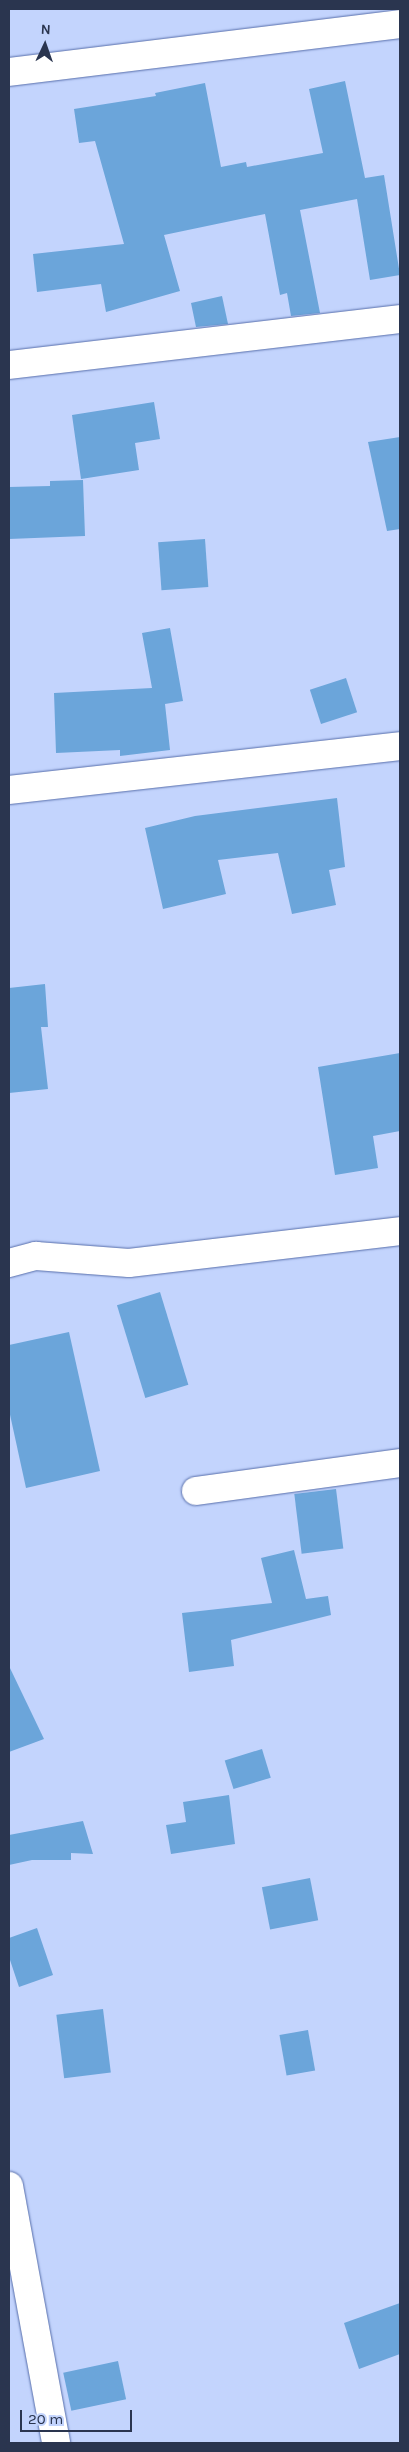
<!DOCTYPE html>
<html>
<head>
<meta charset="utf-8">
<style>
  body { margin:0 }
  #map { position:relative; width:409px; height:2452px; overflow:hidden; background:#c3d4fd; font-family:Karla,sans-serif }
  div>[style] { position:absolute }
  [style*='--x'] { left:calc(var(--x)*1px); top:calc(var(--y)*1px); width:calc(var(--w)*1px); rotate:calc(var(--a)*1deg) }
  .building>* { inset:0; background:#6ba5da; transform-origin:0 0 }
  .roads { filter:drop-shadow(0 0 1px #576eab) drop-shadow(0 0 1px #576eab) }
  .street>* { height:28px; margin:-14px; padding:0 14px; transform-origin:14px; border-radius:14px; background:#fff }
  span { translate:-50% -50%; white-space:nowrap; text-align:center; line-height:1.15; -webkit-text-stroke:4px #c3d4fd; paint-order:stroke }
  .frame { position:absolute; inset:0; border:10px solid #2a354f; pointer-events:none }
  .north { position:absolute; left:20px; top:20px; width:50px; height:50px; -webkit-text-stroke:4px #c3d4fd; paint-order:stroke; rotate:3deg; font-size:14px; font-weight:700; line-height:20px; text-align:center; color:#2a354f }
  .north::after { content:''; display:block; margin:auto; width:18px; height:22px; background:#2a354f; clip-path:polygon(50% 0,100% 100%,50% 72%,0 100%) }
  .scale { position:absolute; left:20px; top:2410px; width:112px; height:22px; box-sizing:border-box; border:2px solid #2a354f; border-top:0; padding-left:6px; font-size:15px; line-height:18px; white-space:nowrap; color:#2a354f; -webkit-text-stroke:4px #c3d4fd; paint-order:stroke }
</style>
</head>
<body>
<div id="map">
  <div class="building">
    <i style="clip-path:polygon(345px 81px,365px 178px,384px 175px,400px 275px,370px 280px,357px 199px,300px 210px,320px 313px,291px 316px,287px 293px,280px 295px,265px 214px,164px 235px,180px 291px,106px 312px,101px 284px,37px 292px,33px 254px,124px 244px,95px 141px,79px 143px,74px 109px,156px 96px,155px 93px,205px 83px,221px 167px,246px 162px,247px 167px,323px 153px,309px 89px)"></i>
    <i style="clip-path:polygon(222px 296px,228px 324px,196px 327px,191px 303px)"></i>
    <i style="clip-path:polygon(154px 402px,160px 439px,135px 443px,139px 470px,81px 479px,72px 415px)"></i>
    <i style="clip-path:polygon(400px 437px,400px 529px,387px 531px,368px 442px)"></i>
    <i style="clip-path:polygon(83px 480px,85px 536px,9px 539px,9px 487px,50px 486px,50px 481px)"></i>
    <i style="left:205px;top:539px;width:48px;height:47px;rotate:86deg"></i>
    <i style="clip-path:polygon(170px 628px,183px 701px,165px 704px,170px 750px,120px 756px,120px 750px,56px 753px,54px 693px,152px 688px,142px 633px)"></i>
    <i style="left:346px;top:678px;width:36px;height:38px;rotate:72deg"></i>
    <i style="clip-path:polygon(337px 798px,345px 867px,329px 870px,336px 905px,292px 914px,278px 853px,218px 860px,226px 894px,163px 909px,145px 828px,195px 816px)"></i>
    <i style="clip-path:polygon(45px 984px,48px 1027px,41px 1027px,48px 1089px,9px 1093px,9px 988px)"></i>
    <i style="clip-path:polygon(400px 1053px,400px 1131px,373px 1136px,378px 1168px,335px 1175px,318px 1067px)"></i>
    <i style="left:160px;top:1292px;width:97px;height:45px;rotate:73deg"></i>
    <i style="clip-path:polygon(69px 1332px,100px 1471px,26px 1488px,9px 1410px,9px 1345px)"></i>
    <i style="left:336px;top:1489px;width:60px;height:42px;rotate:83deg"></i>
    <i style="clip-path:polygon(294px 1550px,306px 1599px,328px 1596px,331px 1615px,231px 1640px,234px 1666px,189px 1672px,182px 1613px,272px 1603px,261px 1558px)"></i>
    <i style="clip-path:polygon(9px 1666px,44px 1739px,9px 1752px)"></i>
    <i style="left:262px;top:1749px;width:30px;height:39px;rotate:73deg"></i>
    <i style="clip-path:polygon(229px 1795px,235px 1844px,171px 1854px,166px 1825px,186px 1822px,183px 1802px)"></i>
    <i style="clip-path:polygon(83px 1821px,93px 1854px,71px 1853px,71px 1860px,32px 1860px,9px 1865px,9px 1835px)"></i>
    <i style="left:310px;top:1878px;width:43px;height:49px;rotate:79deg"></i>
    <i style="clip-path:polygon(37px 1928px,53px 1975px,19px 1987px,9px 1957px,9px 1938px)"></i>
    <i style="left:103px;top:2009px;width:64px;height:47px;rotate:83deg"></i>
    <i style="left:308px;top:2030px;width:41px;height:29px;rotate:80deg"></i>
    <i style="clip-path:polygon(400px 2303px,400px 2354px,359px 2369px,344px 2323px)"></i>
    <i style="left:118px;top:2361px;width:39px;height:56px;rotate:78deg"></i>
  </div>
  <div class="roads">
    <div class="street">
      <i style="--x:9;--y:72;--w:394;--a:-7"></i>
      <i style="--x:9;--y:365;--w:394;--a:-6.7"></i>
      <i style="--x:9;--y:790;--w:393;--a:-6.4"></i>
      <i style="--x:9;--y:1263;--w:28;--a:-15"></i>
      <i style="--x:36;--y:1256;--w:93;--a:4.3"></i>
      <i style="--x:129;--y:1263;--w:273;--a:-6.7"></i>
      <i style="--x:196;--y:1491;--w:206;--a:-7.8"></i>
      <i style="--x:9;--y:2186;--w:261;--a:79.6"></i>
    </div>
  </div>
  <div class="frame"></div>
  <div class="north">N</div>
  <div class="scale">20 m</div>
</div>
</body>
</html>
